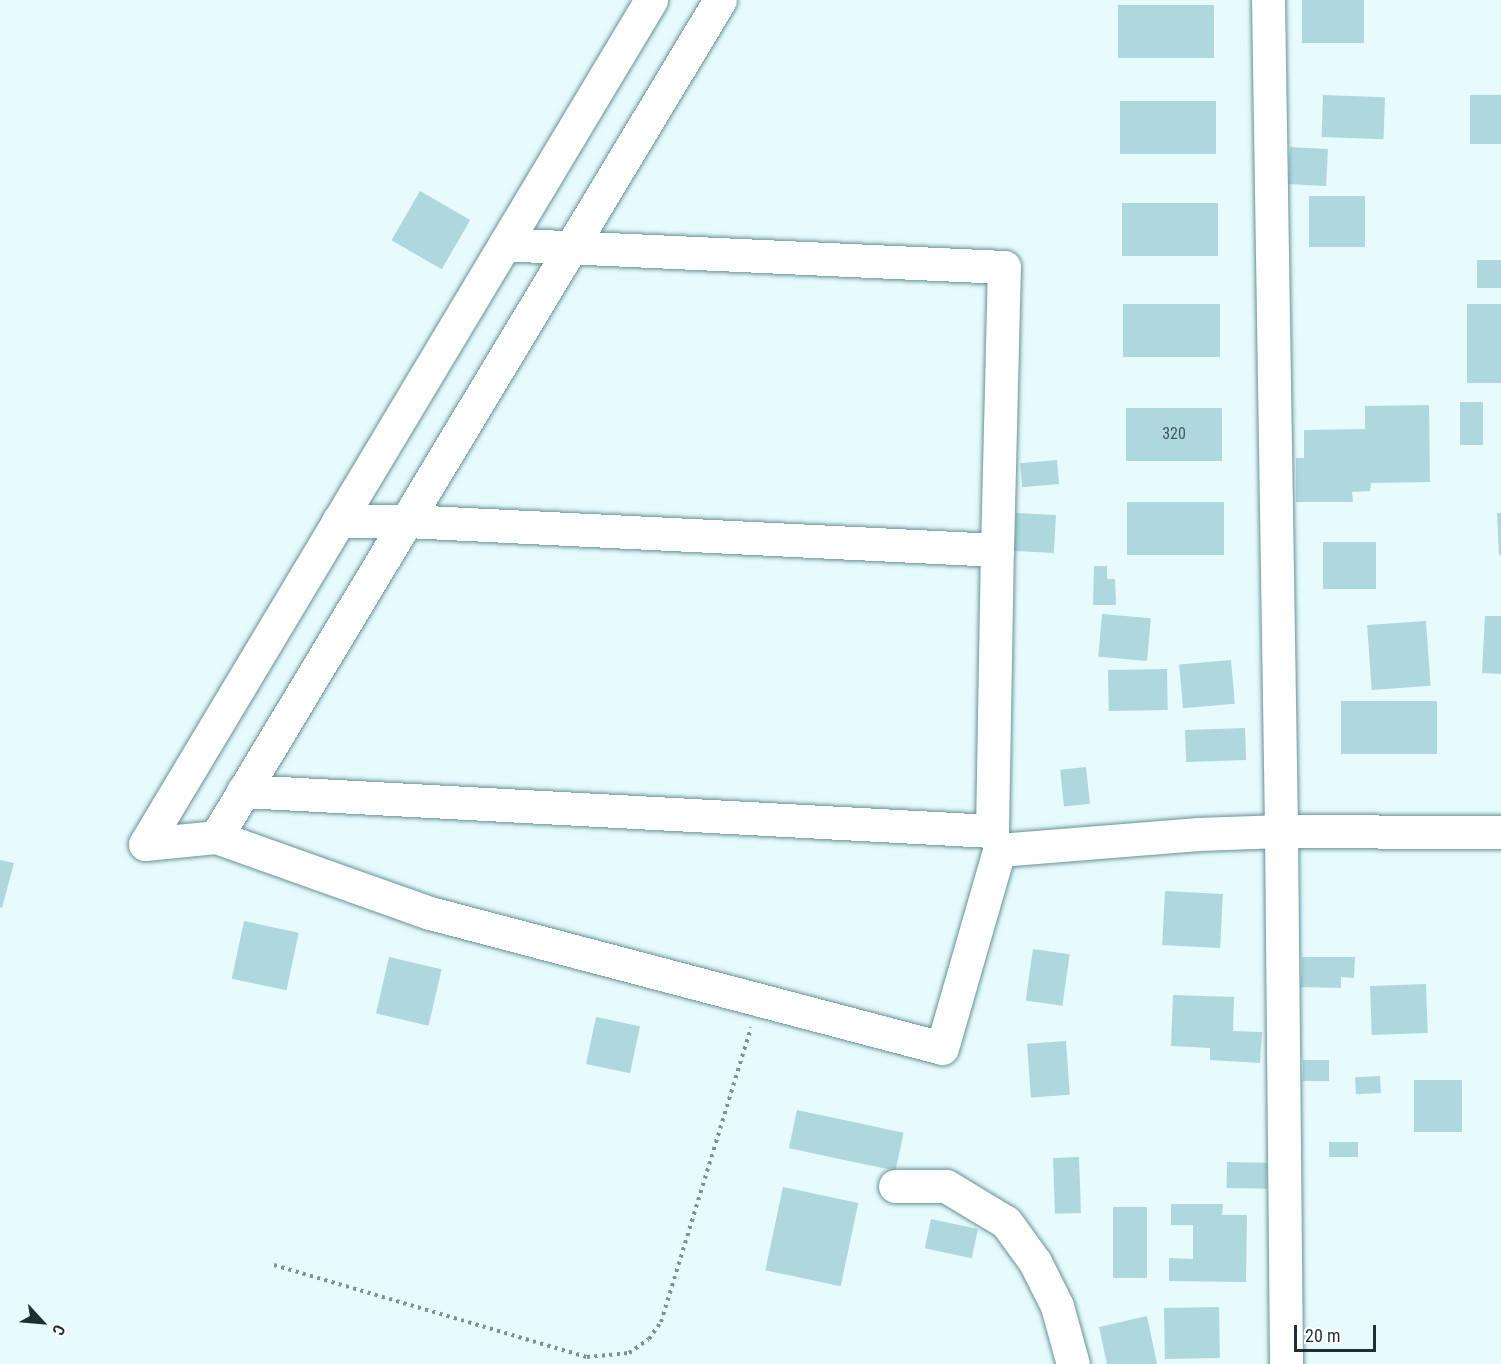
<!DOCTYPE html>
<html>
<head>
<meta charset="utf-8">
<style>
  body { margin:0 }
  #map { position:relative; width:1501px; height:1364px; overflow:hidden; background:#e7fafc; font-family:"Roboto Condensed",sans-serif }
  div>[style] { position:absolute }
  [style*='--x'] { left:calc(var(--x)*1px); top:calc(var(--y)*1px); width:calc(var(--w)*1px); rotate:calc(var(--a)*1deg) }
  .building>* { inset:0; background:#aed8de; transform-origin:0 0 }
  .path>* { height:4px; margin-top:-2px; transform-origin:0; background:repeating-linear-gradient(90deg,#7e9193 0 3px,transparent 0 7.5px) }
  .roads { filter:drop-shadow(0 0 2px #659299) drop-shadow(0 0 2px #659299) }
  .minor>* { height:33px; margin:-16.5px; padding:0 16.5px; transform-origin:16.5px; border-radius:16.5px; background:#fff }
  span { translate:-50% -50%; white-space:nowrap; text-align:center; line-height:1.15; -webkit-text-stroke:4.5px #fff; paint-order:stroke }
  .number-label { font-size:16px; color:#40595c }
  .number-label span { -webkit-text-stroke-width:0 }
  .north { position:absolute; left:12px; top:1292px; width:60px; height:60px; -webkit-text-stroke:4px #fff; paint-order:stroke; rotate:116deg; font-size:16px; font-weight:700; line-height:24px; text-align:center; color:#1c2f31 }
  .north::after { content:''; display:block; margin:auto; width:21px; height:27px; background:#1c2f31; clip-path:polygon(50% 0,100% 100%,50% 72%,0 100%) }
  .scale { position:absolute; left:1294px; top:1325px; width:82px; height:27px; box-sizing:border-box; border:3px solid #1c2f31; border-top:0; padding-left:8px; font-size:18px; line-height:21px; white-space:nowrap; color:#1c2f31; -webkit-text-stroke:4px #fff; paint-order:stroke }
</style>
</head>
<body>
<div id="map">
  <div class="building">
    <i style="left:1302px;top:0;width:62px;height:43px"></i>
    <i style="left:1214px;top:5px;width:53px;height:96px;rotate:90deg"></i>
    <i style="left:1323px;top:95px;width:62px;height:42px;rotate:2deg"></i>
    <i style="left:1470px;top:95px;width:31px;height:49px"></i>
    <i style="left:1120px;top:101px;width:96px;height:53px"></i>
    <i style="left:1290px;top:147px;width:38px;height:37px;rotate:3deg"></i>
    <i style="left:420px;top:191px;width:58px;height:57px;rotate:30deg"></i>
    <i style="left:1309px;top:196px;width:56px;height:51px"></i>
    <i style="left:1122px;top:203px;width:96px;height:53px"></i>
    <i style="left:1501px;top:260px;width:28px;height:24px;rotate:90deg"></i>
    <i style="left:1123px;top:304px;width:97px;height:53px"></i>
    <i style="left:1467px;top:304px;width:34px;height:79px"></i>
    <i style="left:1460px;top:402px;width:23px;height:43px"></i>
    <i style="clip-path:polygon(1429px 405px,1430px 482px,1371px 483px,1370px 491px,1352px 492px,1353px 502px,1296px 502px,1296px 458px,1304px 458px,1304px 430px,1365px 429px,1365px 406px)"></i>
    <i style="left:1126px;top:408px;width:96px;height:53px"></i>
    <i style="left:1057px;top:460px;width:24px;height:37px;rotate:85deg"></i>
    <i style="left:1127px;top:502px;width:97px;height:53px"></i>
    <i style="left:1016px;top:513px;width:40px;height:38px;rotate:3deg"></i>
    <i style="clip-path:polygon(1497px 513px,1501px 513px,1501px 555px,1499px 555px)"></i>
    <i style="left:1323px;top:542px;width:53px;height:47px"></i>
    <i style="clip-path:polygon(1094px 566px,1107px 566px,1107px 579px,1115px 579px,1116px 605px,1093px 605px)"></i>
    <i style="left:1102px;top:614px;width:49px;height:43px;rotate:5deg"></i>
    <i style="clip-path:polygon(1485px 616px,1501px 616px,1501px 674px,1482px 673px)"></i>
    <i style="left:1426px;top:621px;width:65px;height:59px;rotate:86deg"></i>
    <i style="left:1231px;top:660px;width:44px;height:52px;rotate:85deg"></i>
    <i style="left:1167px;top:669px;width:41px;height:59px;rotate:89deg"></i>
    <i style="left:1341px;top:701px;width:96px;height:53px"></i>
    <i style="left:1245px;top:728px;width:32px;height:60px;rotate:88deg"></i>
    <i style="left:1086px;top:767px;width:37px;height:26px;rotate:84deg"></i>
    <i style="clip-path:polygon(0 860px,14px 863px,2px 908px,0 907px)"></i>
    <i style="left:1165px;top:891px;width:58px;height:54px;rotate:3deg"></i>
    <i style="left:244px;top:921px;width:56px;height:59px;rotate:12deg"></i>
    <i style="left:1033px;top:949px;width:37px;height:52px;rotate:8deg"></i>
    <i style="left:389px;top:957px;width:54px;height:58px;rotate:13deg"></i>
    <i style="clip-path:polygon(1302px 957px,1355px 957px,1354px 978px,1341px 977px,1341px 988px,1301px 987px)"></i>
    <i style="left:1426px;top:984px;width:49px;height:56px;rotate:88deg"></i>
    <i style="clip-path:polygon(1173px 995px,1234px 997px,1233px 1031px,1262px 1032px,1260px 1063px,1210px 1060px,1210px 1048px,1171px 1046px)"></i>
    <i style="left:596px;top:1017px;width:45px;height:48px;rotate:12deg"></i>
    <i style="left:1066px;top:1041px;width:54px;height:39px;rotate:86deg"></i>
    <i style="left:1303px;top:1060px;width:26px;height:21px"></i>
    <i style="left:1380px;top:1076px;width:17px;height:25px;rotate:87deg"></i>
    <i style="left:1414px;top:1080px;width:48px;height:52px"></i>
    <i style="left:797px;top:1110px;width:109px;height:39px;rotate:12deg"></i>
    <i style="left:1329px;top:1142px;width:29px;height:15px"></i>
    <i style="left:1079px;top:1157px;width:56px;height:26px;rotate:88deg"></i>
    <i style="left:1227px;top:1162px;width:40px;height:26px;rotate:1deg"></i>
    <i style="left:783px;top:1187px;width:77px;height:85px;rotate:12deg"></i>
    <i style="clip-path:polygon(1171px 1204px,1223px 1204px,1222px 1215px,1247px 1215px,1246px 1282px,1169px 1281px,1169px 1258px,1193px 1259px,1193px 1225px,1171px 1225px)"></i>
    <i style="left:1113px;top:1207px;width:34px;height:71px"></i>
    <i style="left:931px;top:1219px;width:48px;height:30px;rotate:12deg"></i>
    <i style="left:1219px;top:1307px;width:51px;height:55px;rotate:89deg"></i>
    <i style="clip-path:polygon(1147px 1316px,1157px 1364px,1107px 1364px,1099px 1327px)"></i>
  </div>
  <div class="path">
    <i style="--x:274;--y:1265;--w:326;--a:16.4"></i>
    <i style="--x:587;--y:1357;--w:42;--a:-5.4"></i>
    <i style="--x:629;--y:1353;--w:24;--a:-35"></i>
    <i style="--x:649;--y:1339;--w:21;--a:-55"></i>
    <i style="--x:661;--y:1322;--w:308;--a:-73"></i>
  </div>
  <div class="roads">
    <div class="minor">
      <i style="--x:651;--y:0;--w:984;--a:120.94"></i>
      <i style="--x:145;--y:844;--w:71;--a:-5.6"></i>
      <i style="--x:216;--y:837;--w:227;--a:19.6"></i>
      <i style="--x:430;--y:913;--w:529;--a:14.77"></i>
      <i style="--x:942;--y:1048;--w:206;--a:-73.9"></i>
      <i style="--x:999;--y:850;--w:200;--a:-4.6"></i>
      <i style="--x:1198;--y:834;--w:83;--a:-2.1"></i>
      <i style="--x:1281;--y:831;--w:533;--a:89.46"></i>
      <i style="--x:1268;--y:0;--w:831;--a:89.1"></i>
      <i style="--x:1281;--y:831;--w:220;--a:0.3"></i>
      <i style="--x:338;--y:521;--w:68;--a:0"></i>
      <i style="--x:406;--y:521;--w:592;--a:2.81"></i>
      <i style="--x:997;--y:550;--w:283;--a:-88.6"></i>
      <i style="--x:1004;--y:267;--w:500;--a:-177.4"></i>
      <i style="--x:243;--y:791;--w:750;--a:3.06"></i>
      <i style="--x:992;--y:831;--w:281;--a:-89"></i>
      <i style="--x:216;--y:837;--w:977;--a:-58.95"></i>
      <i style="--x:895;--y:1186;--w:51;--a:0"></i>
      <i style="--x:946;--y:1186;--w:70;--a:31"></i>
      <i style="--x:1006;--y:1222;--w:49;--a:54.1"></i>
      <i style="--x:1035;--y:1262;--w:49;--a:63.4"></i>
      <i style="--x:1057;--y:1306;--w:60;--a:74.6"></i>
    </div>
  </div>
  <div class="number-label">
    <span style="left:1174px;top:434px">320</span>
  </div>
  <div class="north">С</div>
  <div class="scale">20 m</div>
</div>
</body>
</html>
